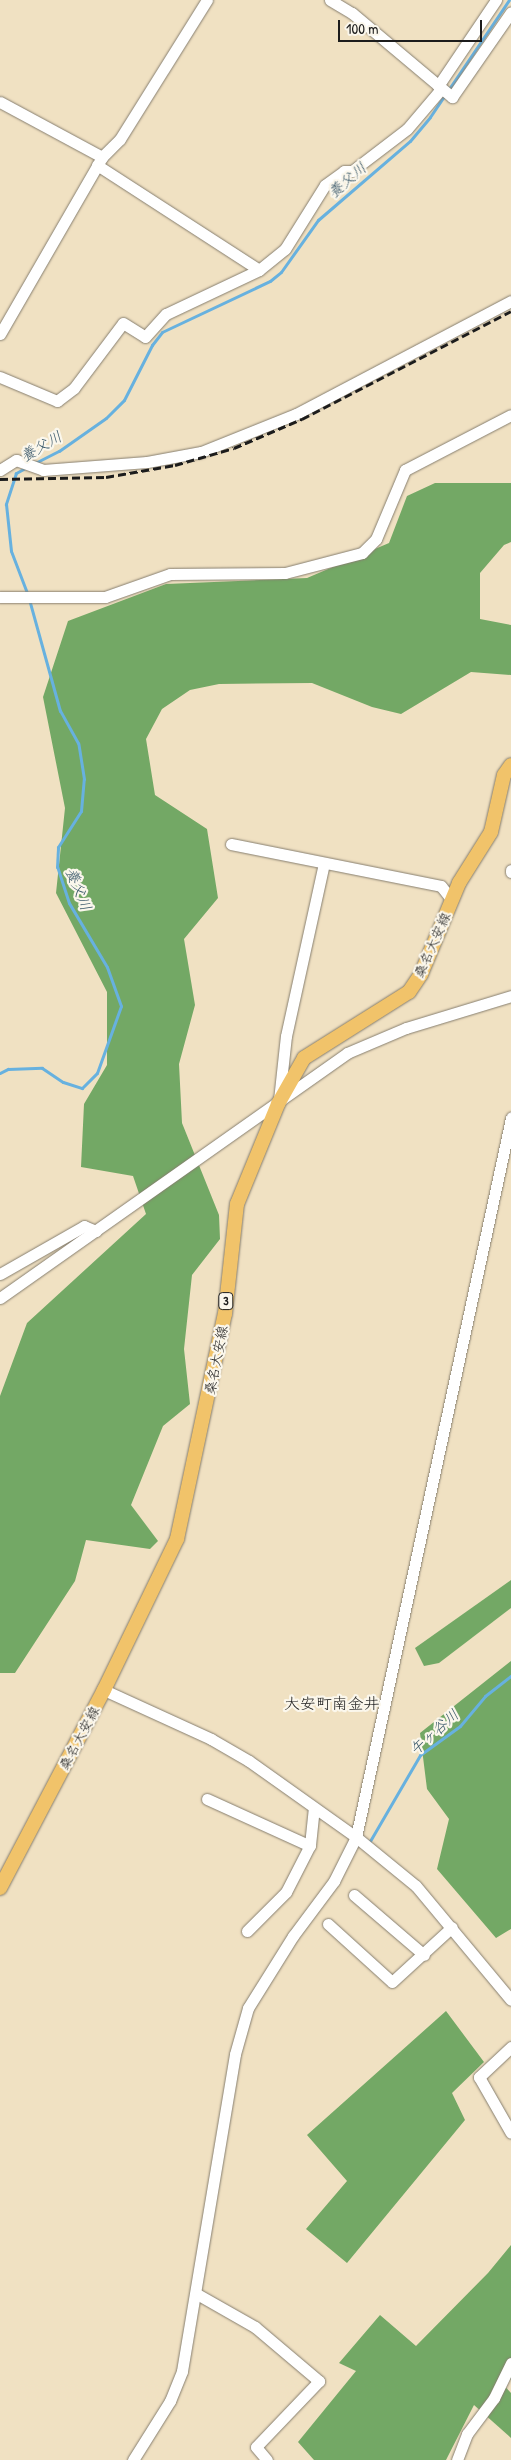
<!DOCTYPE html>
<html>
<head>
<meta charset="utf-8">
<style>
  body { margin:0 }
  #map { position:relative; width:511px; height:2460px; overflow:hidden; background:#f0e1c2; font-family:"Patrick Hand","Klee One",sans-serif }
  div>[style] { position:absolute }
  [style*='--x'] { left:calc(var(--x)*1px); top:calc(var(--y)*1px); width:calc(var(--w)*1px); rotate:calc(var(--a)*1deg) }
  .forest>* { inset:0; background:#73a865 }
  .stream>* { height:3px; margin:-1.5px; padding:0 1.5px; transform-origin:1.5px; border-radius:1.5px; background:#67b1df }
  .roads { filter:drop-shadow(0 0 1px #867e6f) drop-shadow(0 0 1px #867e6f) }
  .minor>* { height:11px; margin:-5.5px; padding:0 5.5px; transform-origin:5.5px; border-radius:5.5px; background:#fff }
  .major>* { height:14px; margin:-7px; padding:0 7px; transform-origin:7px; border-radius:7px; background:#f1c36a }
  .rail>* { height:3px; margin-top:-1.5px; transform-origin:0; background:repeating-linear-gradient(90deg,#1c1c1c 0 8px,transparent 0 12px) }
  span { translate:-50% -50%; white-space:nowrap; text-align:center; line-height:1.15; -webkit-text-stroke:4.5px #fbf7ec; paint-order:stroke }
  .shield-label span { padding:1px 4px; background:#fbf7ec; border:1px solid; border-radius:4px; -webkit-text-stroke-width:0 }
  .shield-label { font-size:12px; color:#1c1c1c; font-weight:700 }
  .street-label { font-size:14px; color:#1c1c1c }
  .water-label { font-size:15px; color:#3a586a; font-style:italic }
  .quarter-label { font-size:16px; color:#1c1c1c }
  .scale { position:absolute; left:338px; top:20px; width:144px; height:22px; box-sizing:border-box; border:2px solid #1c1c1c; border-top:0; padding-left:6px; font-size:15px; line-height:18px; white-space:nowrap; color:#1c1c1c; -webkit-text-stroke:4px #fbf7ec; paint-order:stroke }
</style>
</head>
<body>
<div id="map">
  <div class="forest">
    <i style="clip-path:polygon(435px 483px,511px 483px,511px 542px,504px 545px,480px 573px,480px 619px,511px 625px,511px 675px,471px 672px,401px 714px,372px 707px,312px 683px,219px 684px,190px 690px,162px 709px,146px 739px,155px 795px,207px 829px,218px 898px,184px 939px,195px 1005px,179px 1064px,182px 1123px,219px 1215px,220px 1239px,192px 1275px,184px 1349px,190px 1404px,163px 1426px,131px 1505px,158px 1541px,150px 1549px,86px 1540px,75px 1581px,15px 1673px,0 1673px,0 1396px,27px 1323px,146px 1214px,133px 1176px,81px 1167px,84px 1104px,107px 1065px,107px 992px,56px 893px,65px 808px,43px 697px,68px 621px,166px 584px,307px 578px,389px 543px,407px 496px)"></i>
    <i style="clip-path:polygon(511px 1580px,511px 1608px,439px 1663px,424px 1666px,415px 1648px)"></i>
    <i style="clip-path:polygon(511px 1661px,511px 1929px,496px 1938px,437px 1869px,449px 1819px,427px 1789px,420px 1733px)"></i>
    <i style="clip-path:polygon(446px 2011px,484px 2062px,452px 2093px,465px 2120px,347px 2263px,306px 2229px,347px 2181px,307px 2135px)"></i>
    <i style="clip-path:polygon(511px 2245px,511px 2379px,502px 2383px,511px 2393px,511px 2438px,474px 2405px,446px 2460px,314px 2460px,298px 2442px,356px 2371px,339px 2363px,380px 2315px,416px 2346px,488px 2273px)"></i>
  </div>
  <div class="stream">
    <i style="--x:35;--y:463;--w:27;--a:-27"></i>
    <i style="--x:59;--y:451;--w:57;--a:-35.1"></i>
    <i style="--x:106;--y:418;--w:25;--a:-45"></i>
    <i style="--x:124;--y:400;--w:62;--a:-63"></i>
    <i style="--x:152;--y:345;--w:16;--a:-52"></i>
    <i style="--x:162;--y:332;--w:119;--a:-25.3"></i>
    <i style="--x:270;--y:281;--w:14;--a:-39"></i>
    <i style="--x:281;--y:272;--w:64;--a:-54.6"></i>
    <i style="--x:318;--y:220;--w:121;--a:-40.7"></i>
    <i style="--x:410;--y:141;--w:31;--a:-50"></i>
    <i style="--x:430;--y:117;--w:141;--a:-56"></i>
    <i style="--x:27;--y:467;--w:13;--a:151"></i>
    <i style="--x:16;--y:473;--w:33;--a:108"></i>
    <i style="--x:6;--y:504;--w:47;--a:83.9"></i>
    <i style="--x:11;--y:551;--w:45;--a:69.1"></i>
    <i style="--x:0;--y:1073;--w:9;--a:-27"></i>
    <i style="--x:8;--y:1069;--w:34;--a:-2"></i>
    <i style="--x:42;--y:1068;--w:25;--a:34"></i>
    <i style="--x:63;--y:1082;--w:20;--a:18"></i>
    <i style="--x:82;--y:1088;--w:21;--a:-45"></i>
    <i style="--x:97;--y:1073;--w:71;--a:-70.3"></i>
    <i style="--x:121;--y:1006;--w:41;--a:-109.7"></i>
    <i style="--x:107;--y:967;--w:74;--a:-120.7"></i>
    <i style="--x:69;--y:903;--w:38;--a:-108"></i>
    <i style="--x:57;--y:867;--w:20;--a:-87"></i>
    <i style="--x:58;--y:847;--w:43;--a:-57.4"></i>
    <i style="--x:81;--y:811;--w:32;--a:-85"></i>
    <i style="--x:84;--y:779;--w:36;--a:-99"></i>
    <i style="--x:78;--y:743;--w:37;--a:-119"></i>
    <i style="--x:60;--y:711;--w:116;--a:-105.5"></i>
    <i style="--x:370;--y:1841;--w:99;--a:-59.8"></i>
    <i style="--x:420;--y:1755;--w:49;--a:-35.9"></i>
    <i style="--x:460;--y:1726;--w:39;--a:-50"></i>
    <i style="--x:485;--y:1696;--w:33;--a:-38"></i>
  </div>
  <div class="roads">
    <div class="minor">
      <i style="--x:330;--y:0;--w:26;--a:31"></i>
      <i style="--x:352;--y:13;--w:131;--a:40"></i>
      <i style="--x:452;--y:97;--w:103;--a:-55.2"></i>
      <i style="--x:438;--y:86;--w:104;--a:-56"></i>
      <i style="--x:0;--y:102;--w:116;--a:28.3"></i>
      <i style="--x:97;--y:165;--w:193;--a:32.9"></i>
      <i style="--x:0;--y:334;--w:204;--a:-60"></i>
      <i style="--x:102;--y:157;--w:25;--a:-45"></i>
      <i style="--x:120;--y:139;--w:164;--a:-58"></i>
      <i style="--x:0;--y:377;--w:62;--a:22.8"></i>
      <i style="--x:57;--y:401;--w:21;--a:-37"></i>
      <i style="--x:74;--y:388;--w:81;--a:-53"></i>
      <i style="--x:123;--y:323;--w:26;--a:32"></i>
      <i style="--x:145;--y:337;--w:31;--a:-48"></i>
      <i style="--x:166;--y:314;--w:103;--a:-25.3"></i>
      <i style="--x:259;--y:270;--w:33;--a:-39"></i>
      <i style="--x:285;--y:249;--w:75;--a:-58"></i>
      <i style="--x:325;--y:185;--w:24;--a:-36"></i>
      <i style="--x:344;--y:171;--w:8;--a:0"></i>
      <i style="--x:352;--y:171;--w:69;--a:-37.4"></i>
      <i style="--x:407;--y:129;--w:52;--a:-49.6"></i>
      <i style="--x:0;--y:470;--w:19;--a:-32"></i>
      <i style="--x:16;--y:460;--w:29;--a:20"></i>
      <i style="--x:43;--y:470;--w:104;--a:-4.4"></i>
      <i style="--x:147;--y:462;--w:55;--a:-10.5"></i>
      <i style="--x:201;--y:452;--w:102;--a:-21.8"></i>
      <i style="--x:296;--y:414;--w:243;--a:-27.7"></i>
      <i style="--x:0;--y:597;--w:105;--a:0"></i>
      <i style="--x:105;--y:597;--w:69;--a:-19.5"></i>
      <i style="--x:170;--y:574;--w:115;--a:-0.5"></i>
      <i style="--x:285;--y:573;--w:80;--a:-14.6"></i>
      <i style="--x:362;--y:553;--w:20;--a:-45"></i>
      <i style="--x:376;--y:539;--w:75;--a:-67.2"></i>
      <i style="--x:405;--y:470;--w:119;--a:-27.4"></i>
      <i style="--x:231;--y:844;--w:214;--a:11.3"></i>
      <i style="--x:441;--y:886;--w:16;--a:52"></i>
      <i style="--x:511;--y:870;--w:2;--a:90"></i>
      <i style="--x:279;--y:1100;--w:64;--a:-83.8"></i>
      <i style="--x:286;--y:1036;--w:177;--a:-77.6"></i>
      <i style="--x:0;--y:1274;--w:97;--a:-29.7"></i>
      <i style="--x:84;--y:1226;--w:13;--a:23"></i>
      <i style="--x:0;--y:1298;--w:425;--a:-35.2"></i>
      <i style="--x:347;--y:1053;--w:64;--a:-23"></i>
      <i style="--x:406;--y:1028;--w:110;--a:-16.9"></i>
      <i style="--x:104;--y:1690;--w:118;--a:24.6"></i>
      <i style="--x:211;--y:1739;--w:44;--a:30.1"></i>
      <i style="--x:249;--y:1761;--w:131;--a:35.4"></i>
      <i style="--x:356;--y:1837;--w:77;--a:39.2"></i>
      <i style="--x:416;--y:1886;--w:148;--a:50.2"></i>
      <i style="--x:207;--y:1799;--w:113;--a:24.5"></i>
      <i style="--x:354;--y:1895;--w:92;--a:40.6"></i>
      <i style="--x:328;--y:1924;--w:86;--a:42.2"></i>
      <i style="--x:392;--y:1982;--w:81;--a:-42.5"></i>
      <i style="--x:247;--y:1931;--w:55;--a:-45"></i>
      <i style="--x:286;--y:1892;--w:53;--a:-62.9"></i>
      <i style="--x:310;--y:1845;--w:37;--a:-84"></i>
      <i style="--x:511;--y:2047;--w:44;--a:136.8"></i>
      <i style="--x:479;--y:2077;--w:64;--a:60.3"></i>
      <i style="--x:197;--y:2294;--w:67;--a:29.6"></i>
      <i style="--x:255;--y:2327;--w:84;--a:40.2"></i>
      <i style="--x:319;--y:2381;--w:91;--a:133.7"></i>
      <i style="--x:256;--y:2447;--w:17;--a:50"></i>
      <i style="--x:133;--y:2460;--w:70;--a:-57.9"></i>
      <i style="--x:170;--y:2401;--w:32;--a:-68"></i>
      <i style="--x:182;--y:2371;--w:321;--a:-80.5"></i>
      <i style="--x:235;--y:2054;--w:48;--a:-74.2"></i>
      <i style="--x:248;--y:2008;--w:85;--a:-58"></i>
      <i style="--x:293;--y:1936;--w:69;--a:-53.3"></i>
      <i style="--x:334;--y:1881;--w:49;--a:-63.4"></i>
      <i style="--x:356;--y:1837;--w:736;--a:-77.83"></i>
      <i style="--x:457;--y:2460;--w:28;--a:-69"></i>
      <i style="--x:467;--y:2434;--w:45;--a:-53.1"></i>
      <i style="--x:494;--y:2398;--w:39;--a:-64"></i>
    </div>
    <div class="major">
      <i style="--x:0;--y:1888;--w:224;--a:-62.3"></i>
      <i style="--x:104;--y:1690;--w:168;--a:-64.2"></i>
      <i style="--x:177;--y:1539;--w:230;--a:-78"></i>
      <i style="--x:225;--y:1314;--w:111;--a:-83.8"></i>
      <i style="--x:237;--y:1204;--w:108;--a:-67.7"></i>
      <i style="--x:278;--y:1104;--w:53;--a:-60.5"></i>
      <i style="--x:304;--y:1058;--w:124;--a:-32.2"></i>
      <i style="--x:409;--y:992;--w:22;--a:-56"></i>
      <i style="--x:421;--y:974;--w:99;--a:-67.3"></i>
      <i style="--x:459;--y:883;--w:60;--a:-57.9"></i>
      <i style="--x:491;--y:832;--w:58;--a:-77.2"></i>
      <i style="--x:504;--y:775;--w:12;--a:-55"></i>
    </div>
  </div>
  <div class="rail">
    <i style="--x:0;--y:479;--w:106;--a:-1.1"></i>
    <i style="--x:106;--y:477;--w:70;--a:-9.9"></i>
    <i style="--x:175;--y:465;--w:61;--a:-16.1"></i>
    <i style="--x:234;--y:448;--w:74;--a:-23.1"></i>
    <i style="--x:302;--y:419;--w:235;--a:-27.3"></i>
  </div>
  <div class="shield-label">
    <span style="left:226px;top:1301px">3</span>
  </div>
  <div class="street-label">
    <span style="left:432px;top:945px;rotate:-66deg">桑名大安線</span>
    <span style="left:216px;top:1360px;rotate:-79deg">桑名大安線</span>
    <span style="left:79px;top:1738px;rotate:-62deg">桑名大安線</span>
  </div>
  <div class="water-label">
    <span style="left:347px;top:180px;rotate:-41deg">養父川</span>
    <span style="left:41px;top:446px;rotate:-30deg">養父川</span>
    <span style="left:79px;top:889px;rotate:68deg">養父川</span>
    <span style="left:434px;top:1732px;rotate:-42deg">午ヶ谷川</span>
  </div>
  <div class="quarter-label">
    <span style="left:332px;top:1703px">大安町南金井</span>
  </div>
  <div class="scale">100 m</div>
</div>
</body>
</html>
